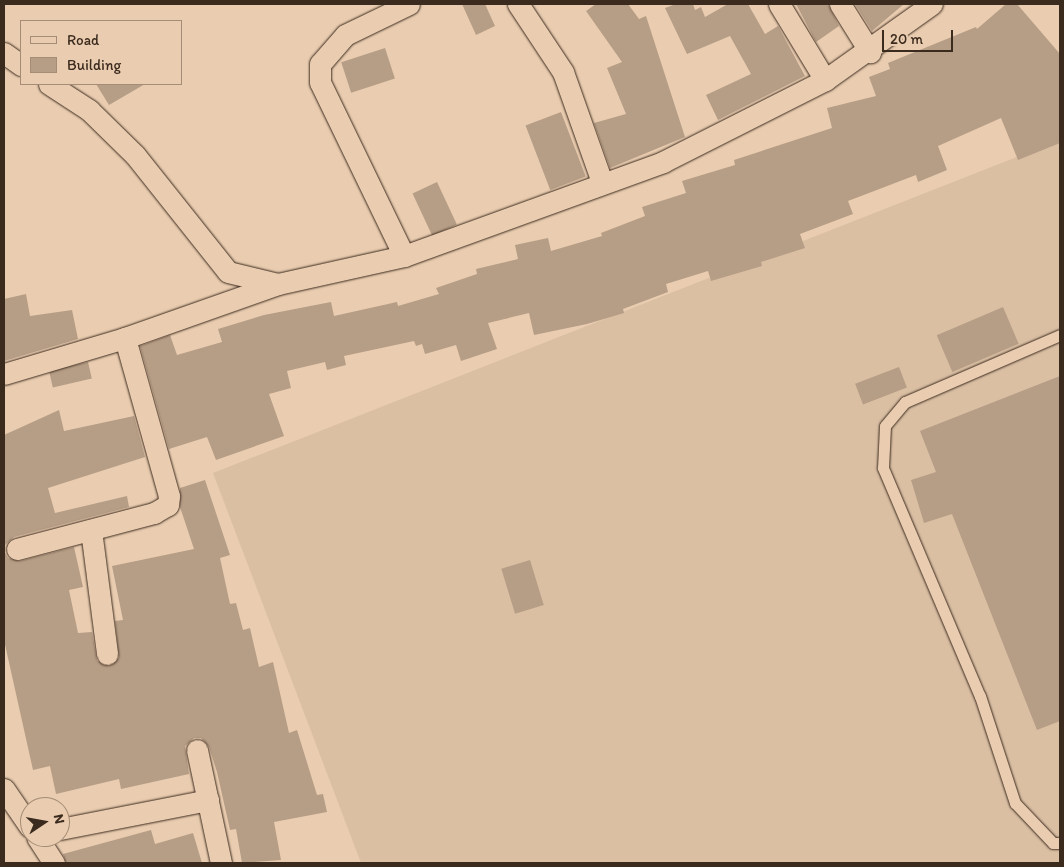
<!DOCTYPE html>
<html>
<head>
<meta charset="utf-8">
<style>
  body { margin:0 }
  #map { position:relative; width:1064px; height:867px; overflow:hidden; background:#eacdb0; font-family:Itim,sans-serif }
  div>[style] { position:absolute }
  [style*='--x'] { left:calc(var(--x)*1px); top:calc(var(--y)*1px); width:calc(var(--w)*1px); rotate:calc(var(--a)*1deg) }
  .built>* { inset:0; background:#dabfa3 }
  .building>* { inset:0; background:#b69d85; transform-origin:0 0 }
  .roads { filter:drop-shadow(0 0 1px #3b2a1e) drop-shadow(0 0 1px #3b2a1e) }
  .lane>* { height:11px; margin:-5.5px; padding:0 5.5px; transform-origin:5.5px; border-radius:5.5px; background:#eacdb0 }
  .street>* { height:21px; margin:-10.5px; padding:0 10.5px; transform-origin:10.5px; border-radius:10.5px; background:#eacdb0 }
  span { translate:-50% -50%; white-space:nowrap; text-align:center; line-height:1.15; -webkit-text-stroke:4px #eacdb0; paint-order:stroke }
  .frame { position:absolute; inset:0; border:5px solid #3b2a1e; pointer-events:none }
  .legend { position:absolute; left:20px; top:20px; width:162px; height:65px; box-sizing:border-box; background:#eacdb0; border:1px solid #a48c76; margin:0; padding:6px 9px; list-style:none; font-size:15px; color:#3b2a1e }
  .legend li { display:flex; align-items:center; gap:10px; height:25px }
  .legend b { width:25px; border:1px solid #a48c76 }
  .north { position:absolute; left:20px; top:797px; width:50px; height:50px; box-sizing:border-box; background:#eacdb0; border:1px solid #a48c76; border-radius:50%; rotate:78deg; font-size:14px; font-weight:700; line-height:20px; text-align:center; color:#3b2a1e }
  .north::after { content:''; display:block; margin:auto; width:18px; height:22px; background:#3b2a1e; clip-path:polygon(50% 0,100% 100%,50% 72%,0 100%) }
  .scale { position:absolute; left:882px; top:30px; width:71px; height:22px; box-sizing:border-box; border:2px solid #3b2a1e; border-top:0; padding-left:6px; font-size:15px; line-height:18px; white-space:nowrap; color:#3b2a1e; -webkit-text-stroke:4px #eacdb0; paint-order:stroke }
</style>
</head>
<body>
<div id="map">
  <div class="built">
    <i style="clip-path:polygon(1060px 140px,1060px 863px,361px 863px,213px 473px)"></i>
  </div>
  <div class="building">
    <i style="clip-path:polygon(462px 4px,485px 4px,495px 26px,476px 35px)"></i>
    <i style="clip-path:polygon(596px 4px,628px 4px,639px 19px,646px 16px,685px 137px,610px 168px,594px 123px,626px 114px,607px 68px,622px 62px,586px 11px)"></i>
    <i style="clip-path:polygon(676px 4px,693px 4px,695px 10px,701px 7px,705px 17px,728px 4px,748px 4px,765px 34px,778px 26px,805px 76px,718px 120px,706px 95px,751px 74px,730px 36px,687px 54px,665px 8px)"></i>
    <i style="clip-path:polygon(796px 4px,828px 4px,839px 26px,816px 42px)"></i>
    <i style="clip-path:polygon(855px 4px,904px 4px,872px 31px)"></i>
    <i style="clip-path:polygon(1006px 4px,1017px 4px,1060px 54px,1060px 143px,1018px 160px,1001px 118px,938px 146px,947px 170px,918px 182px,916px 175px,848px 201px,853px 214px,800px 234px,805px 248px,761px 262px,762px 266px,711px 281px,708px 271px,666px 284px,668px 292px,623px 309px,624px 313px,587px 324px,534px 335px,529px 313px,488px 323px,497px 349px,461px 361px,456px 345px,425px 354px,422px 344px,416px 346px,414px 341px,344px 356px,346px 365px,327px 370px,325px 362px,287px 371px,291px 388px,269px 394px,284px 436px,216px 460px,207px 437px,169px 449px,140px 346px,170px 335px,177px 355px,222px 342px,218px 329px,264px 315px,331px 302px,334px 316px,397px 302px,398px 306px,439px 294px,436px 288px,477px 274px,476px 269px,518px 259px,515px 245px,548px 238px,551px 251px,602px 236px,601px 233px,645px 216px,642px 207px,686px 193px,682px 181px,735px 165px,734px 160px,832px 128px,827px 108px,876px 96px,869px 77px,890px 69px,888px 63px,976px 27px,977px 29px)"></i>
    <i style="left:385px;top:48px;width:32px;height:46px;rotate:72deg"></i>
    <i style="clip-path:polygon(96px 84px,145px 84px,109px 105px)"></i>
    <i style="left:561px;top:112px;width:69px;height:38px;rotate:69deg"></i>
    <i style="left:437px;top:182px;width:47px;height:27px;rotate:65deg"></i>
    <i style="clip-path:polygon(26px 294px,30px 316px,72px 310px,78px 339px,4px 361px,4px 299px)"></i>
    <i style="left:1003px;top:307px;width:40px;height:72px;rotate:67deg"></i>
    <i style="left:88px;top:362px;width:17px;height:40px;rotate:77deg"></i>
    <i style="left:899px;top:367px;width:22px;height:47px;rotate:69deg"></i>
    <i style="clip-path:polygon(1060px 376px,1060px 721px,1037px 730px,952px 514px,924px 523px,911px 480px,936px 472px,920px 431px)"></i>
    <i style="clip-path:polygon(59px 410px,64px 431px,134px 416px,145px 457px,48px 488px,55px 513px,127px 496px,129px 507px,14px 537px,5px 545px,5px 553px,8px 558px,20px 561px,74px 547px,83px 587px,69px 590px,78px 633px,92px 632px,97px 661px,109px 666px,119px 658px,115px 621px,123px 620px,112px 566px,194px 549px,180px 507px,180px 488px,205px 480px,230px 555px,220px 558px,230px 604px,236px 603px,243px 630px,250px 628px,259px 667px,273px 662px,289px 733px,297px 730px,317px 795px,323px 794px,327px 812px,274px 822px,281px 860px,242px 863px,236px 829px,230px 830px,217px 772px,209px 747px,201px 738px,194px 738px,185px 746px,189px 774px,121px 789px,119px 779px,56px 794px,50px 766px,33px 770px,4px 640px,4px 435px)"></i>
    <i style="left:530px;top:560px;width:47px;height:30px;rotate:73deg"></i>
    <i style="clip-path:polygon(151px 830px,155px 844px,193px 833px,202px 863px,66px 863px,63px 854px)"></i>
  </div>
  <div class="roads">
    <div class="lane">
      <i style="--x:1060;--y:335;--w:169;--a:156.6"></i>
      <i style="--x:905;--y:402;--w:31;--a:130"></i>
      <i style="--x:885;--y:426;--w:42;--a:92.7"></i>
      <i style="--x:883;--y:468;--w:248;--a:67"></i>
      <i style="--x:980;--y:696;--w:113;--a:71.9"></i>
      <i style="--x:1015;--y:803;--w:55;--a:46.5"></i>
      <i style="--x:1053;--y:843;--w:7;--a:0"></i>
    </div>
    <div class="street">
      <i style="--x:518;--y:4;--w:82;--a:56.5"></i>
      <i style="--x:563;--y:72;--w:117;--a:70.5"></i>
      <i style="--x:779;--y:4;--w:89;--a:58.8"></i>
      <i style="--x:840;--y:4;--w:57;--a:58"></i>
      <i style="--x:4;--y:53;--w:21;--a:35"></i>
      <i style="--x:49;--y:84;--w:48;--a:33"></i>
      <i style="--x:89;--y:110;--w:64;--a:44.4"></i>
      <i style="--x:135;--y:155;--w:149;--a:51.5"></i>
      <i style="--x:228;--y:272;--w:51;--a:13.5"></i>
      <i style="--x:404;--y:256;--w:193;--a:-115.8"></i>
      <i style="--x:320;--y:82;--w:18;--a:-90"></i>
      <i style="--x:320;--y:64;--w:38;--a:-49"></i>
      <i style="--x:345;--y:35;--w:71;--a:-25.8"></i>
      <i style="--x:4;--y:374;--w:126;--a:-16.6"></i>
      <i style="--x:125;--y:338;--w:162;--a:-19.4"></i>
      <i style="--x:278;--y:284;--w:129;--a:-12.5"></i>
      <i style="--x:404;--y:256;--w:276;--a:-19.9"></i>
      <i style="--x:663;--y:162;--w:182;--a:-26.8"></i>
      <i style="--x:825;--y:80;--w:131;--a:-35.4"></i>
      <i style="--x:91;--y:530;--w:125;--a:82.6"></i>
      <i style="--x:17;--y:549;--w:142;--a:-14.7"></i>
      <i style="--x:154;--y:513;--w:16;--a:-30"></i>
      <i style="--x:168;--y:505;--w:9;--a:-84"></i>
      <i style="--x:169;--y:496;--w:164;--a:-105.6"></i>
      <i style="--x:197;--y:750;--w:116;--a:78"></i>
      <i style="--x:4;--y:789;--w:46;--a:55.6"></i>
      <i style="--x:60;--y:829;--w:151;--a:-11.1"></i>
      <i style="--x:37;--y:837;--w:31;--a:57"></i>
    </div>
  </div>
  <div class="frame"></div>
  <ul class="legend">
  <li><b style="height:6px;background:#eacdb0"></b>Road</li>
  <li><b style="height:14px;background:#b69d85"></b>Building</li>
  </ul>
  <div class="north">N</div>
  <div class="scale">20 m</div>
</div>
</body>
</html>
